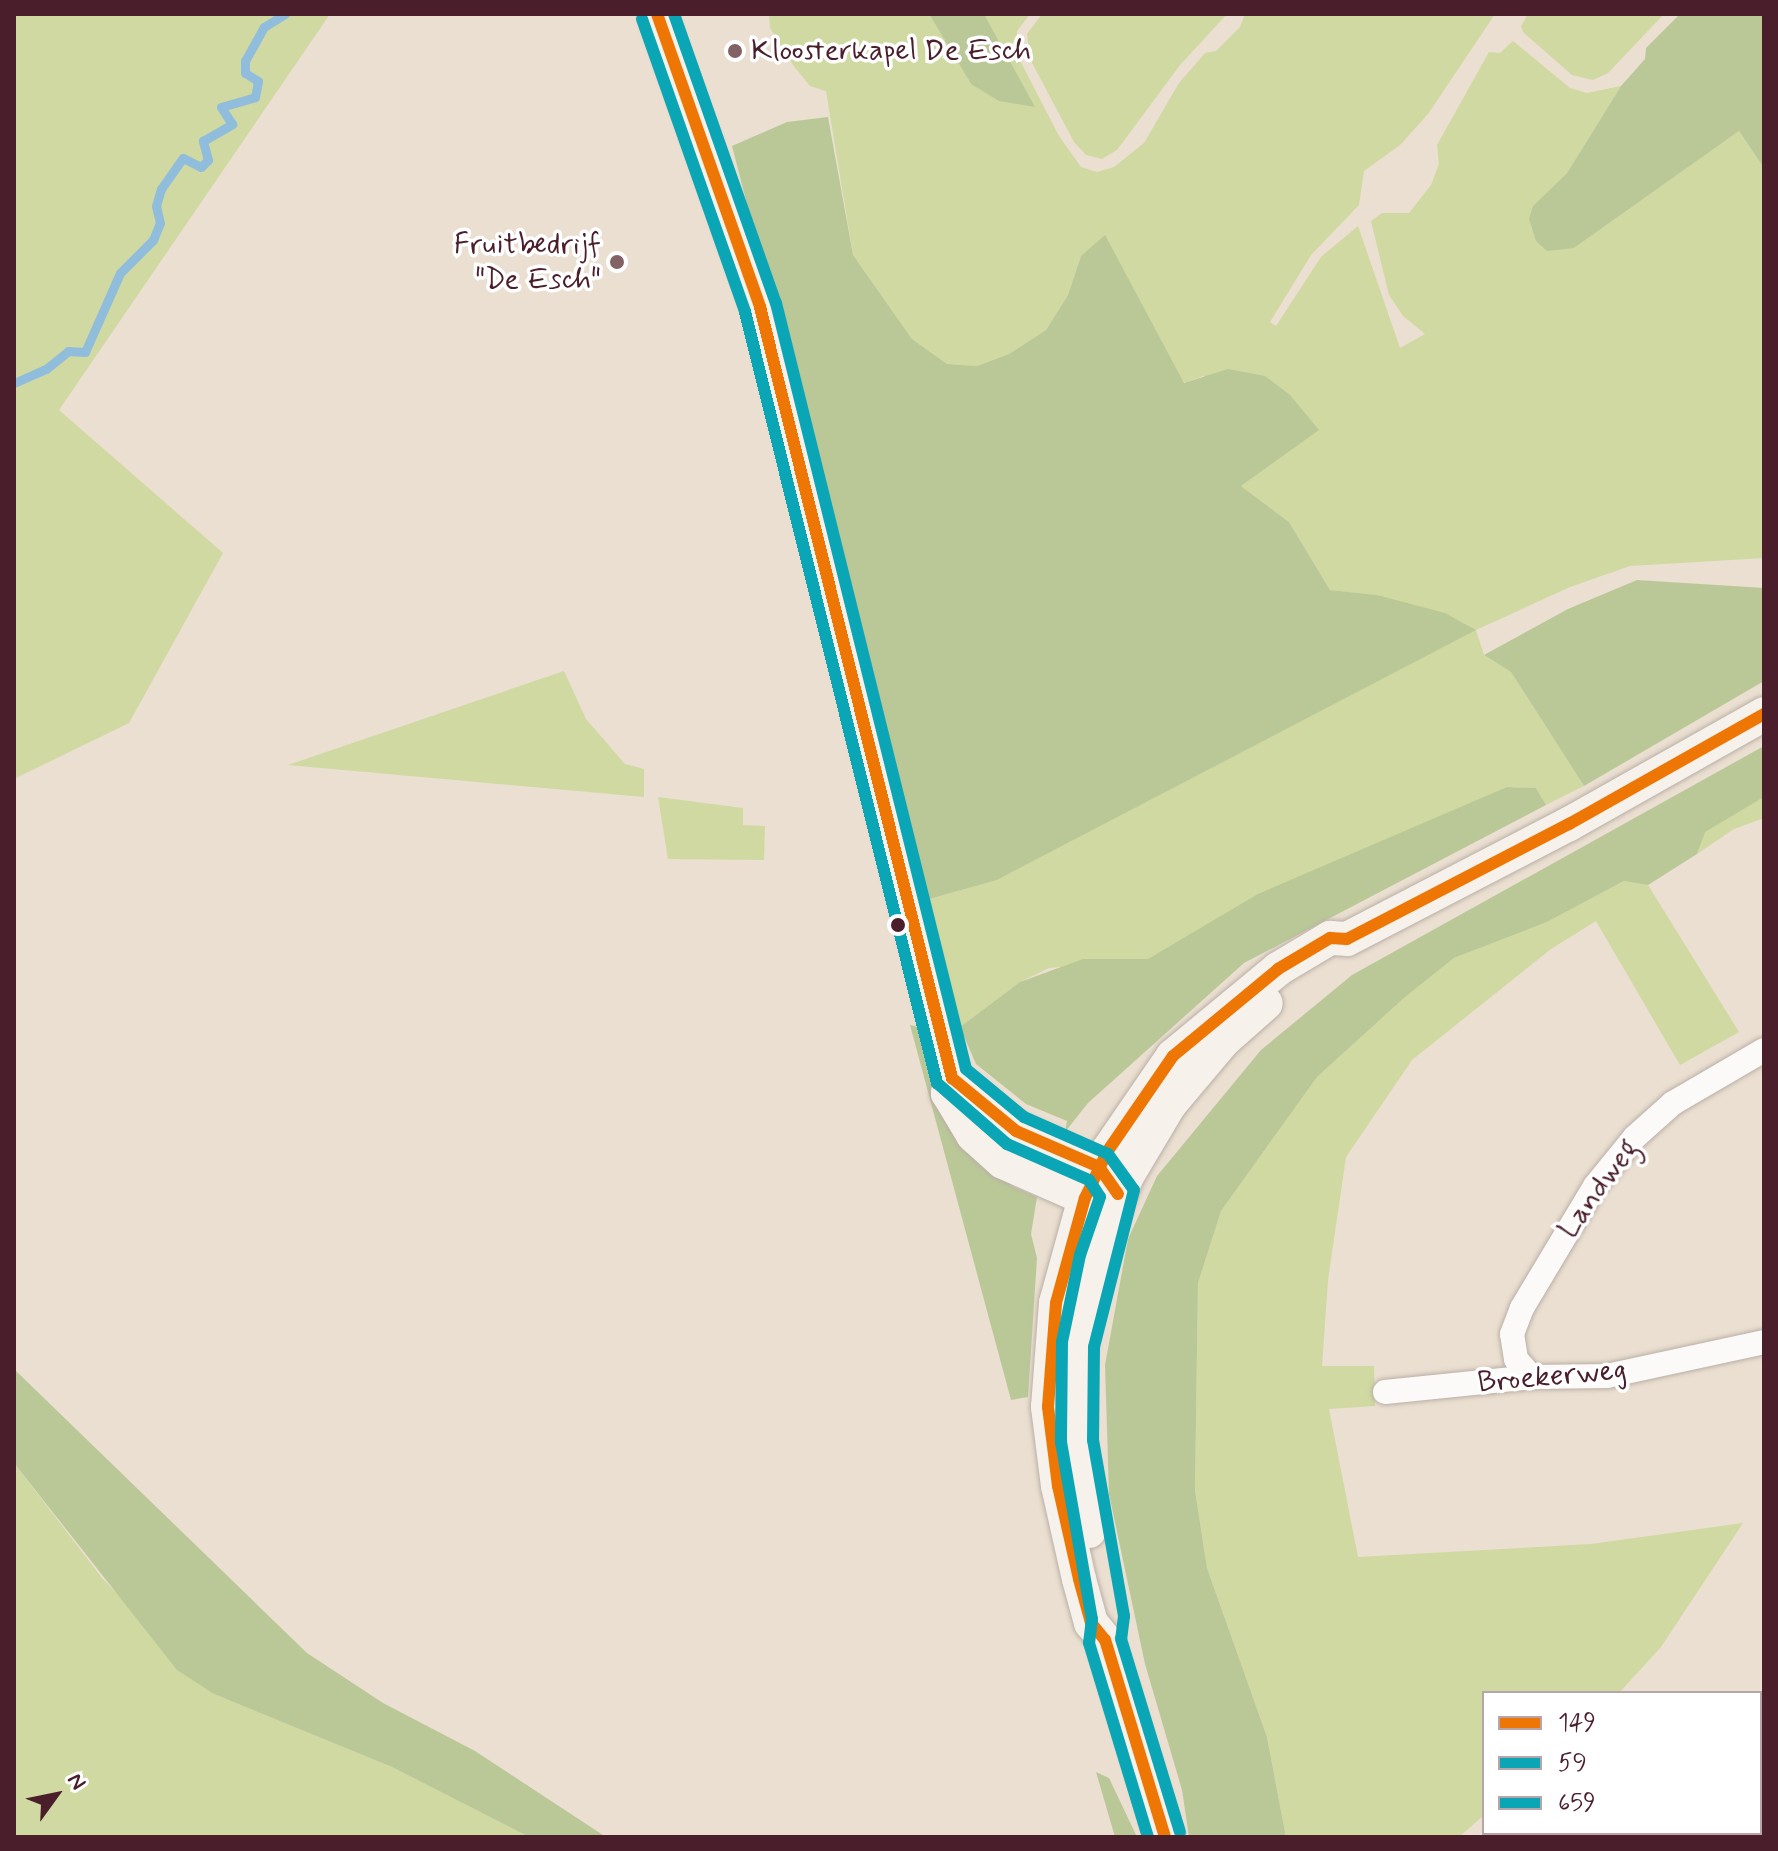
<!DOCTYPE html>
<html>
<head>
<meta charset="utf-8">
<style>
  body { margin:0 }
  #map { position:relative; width:1778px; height:1851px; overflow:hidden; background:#eadfd0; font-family:Mynerve,sans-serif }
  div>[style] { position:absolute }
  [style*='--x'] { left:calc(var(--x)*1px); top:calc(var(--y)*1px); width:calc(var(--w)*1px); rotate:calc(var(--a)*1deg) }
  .green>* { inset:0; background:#cfd9a1 }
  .forest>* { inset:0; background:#bac898 }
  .stream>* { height:9px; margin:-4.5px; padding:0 4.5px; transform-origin:4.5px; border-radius:4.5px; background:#90bddb }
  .roads { filter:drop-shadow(0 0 2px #baafa7) drop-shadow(0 0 2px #baafa7) }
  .street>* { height:24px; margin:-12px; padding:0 12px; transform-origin:12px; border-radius:12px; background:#fcfaf8 }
  .secondary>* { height:34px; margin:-17px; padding:0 17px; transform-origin:17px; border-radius:17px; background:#f6f1ea }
  .bus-1>* { height:12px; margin:-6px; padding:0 6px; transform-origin:6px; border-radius:6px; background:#ed7604 }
  .bus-2>* { height:12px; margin:-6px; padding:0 6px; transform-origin:6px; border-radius:6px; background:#0ba6b5 }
  .bus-3>* { height:12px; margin:-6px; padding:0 6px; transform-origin:6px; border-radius:6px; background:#0ba6b5 }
  .dots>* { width:22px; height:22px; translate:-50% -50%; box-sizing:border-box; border:4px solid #fff; border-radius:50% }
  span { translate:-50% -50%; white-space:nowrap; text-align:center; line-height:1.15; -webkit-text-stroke:7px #fff; paint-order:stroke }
  .poi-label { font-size:30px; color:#4a1f2b }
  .left { translate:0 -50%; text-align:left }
  .right { translate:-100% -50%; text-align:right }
  .street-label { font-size:30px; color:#4a1f2b }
  .frame { position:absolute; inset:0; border:16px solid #4a1f2b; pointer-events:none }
  .legend { position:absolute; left:1482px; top:1691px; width:280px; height:144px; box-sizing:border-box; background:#fff; border:2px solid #b7a5aa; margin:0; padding:10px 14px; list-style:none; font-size:24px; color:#4a1f2b }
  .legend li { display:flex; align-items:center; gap:16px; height:40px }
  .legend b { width:40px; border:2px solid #b7a5aa }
  .north { position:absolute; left:16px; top:1755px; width:80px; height:80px; -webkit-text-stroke:6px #fff; paint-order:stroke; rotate:57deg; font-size:22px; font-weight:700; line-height:32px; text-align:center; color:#4a1f2b }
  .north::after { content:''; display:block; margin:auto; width:28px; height:36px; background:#4a1f2b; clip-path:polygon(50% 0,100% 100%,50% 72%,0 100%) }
</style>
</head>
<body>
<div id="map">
  <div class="green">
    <i style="clip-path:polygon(14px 14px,330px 14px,59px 410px,223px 553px,129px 723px,14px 779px)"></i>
    <i style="clip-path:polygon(769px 14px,929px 14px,971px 84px,1034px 106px,984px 14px,1030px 14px,1017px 31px,1016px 53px,1059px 136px,1081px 167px,1097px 172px,1114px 167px,1144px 143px,1179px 83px,1205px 53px,1216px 51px,1240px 27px,1245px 14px,1495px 14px,1428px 114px,1400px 145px,1364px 171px,1359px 205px,1311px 255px,1270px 322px,1276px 326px,1321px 257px,1358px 226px,1400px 348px,1425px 334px,1403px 316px,1389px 295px,1371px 221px,1382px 213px,1409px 213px,1431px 185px,1439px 164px,1437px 145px,1489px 52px,1500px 53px,1513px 41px,1570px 88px,1587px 93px,1621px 86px,1567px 173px,1533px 206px,1574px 248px,1739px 131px,1764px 168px,1764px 558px,1630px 566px,1570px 587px,1476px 630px,1484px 655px,1511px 672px,1584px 786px,1546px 805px,1536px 788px,1507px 787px,1388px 840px,1148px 959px,1049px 968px,1020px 982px,960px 1027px,926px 900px,997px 880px,1475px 630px,1377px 595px,1330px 590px,1289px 522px,1241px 486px,1318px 430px,1203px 376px,1185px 383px,1081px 256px,1068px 295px,1046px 330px,1009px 354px,977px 366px,947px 364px,912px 339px,853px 255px,826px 91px,810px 86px,793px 65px,770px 28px)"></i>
    <i style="clip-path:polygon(1042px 14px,1227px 14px,1180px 65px,1117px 150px,1102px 159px,1086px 155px,1074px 142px,1030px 59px,1027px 34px)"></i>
    <i style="clip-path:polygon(1528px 14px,1664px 14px,1608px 73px,1593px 80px,1572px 75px,1523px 32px,1521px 26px)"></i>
    <i style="clip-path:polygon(564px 671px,586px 719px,625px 764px,644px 769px,644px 797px,288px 765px)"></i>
    <i style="clip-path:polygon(658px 797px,743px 808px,743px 825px,765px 826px,764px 860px,668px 859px)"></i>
    <i style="clip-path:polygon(1764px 797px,1764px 818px,1734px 829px,1697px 854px,1704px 832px)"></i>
    <i style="clip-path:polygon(1624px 881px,1648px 885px,1739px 1032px,1680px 1065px,1596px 921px,1551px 949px,1412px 1060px,1346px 1157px,1328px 1280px,1322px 1366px,1374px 1366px,1375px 1406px,1329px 1409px,1358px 1557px,1591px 1544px,1743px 1523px,1661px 1647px,1619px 1693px,1484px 1693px,1484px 1815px,1459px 1837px,1286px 1837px,1267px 1737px,1207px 1568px,1195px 1490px,1198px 1283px,1221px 1211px,1317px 1077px,1404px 998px,1454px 958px,1547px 922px)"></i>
    <i style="clip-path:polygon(14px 1463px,102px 1578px,214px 1694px,392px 1767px,529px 1837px,14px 1837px)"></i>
  </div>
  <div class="forest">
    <i style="clip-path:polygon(929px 14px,984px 14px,1035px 107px,999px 101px,971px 84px)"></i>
    <i style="clip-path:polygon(1680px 14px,1764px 14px,1764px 168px,1739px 131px,1574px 248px,1547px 251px,1536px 241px,1529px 219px,1533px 206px,1567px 173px,1621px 86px,1645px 59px,1646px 48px)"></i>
    <i style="clip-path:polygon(828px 117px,853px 255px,912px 339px,947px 364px,977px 366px,1009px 354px,1046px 330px,1068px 295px,1081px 256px,1105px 235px,1184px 383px,1228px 369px,1265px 376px,1290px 395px,1319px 430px,1241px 486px,1289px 522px,1330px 590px,1377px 595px,1445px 613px,1476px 630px,997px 880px,926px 900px,732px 146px,787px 122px)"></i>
    <i style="clip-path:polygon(1637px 580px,1764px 588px,1764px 681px,1584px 786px,1511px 672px,1484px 655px,1568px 609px)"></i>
    <i style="clip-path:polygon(1764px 746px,1764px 797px,1705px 832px,1697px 854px,1648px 885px,1624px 881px,1547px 922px,1454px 958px,1404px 998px,1317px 1077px,1221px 1211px,1198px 1283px,1195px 1490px,1207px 1568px,1267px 1737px,1286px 1837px,1189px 1837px,1182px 1790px,1145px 1664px,1109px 1494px,1105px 1365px,1128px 1239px,1157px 1176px,1261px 1050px,1352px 975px)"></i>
    <i style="clip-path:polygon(1507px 787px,1536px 788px,1546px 805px,1244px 963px,1088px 1103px,1065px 1132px,1067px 1121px,1026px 1104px,976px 1064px,960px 1027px,1020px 982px,1083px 959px,1148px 959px,1258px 894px)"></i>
    <i style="clip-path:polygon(910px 1025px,918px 1027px,933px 1085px,972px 1152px,1012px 1186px,1037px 1197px,1031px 1234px,1037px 1258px,1028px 1397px,1011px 1400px)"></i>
    <i style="clip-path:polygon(14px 1369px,307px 1653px,383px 1703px,475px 1751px,606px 1837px,529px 1837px,392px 1767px,214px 1694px,177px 1670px,14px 1463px)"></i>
    <i style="clip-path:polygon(1096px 1772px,1109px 1778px,1137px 1837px,1115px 1837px)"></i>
  </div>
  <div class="stream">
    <i style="--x:14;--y:383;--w:35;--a:-24"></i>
    <i style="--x:46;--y:369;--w:28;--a:-39"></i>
    <i style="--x:68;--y:351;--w:17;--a:3"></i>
    <i style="--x:85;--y:352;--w:86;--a:-66.1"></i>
    <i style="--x:120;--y:273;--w:47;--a:-45"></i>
    <i style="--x:153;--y:240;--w:18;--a:-68"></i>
    <i style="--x:160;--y:223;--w:17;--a:-103"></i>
    <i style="--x:156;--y:206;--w:18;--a:-74"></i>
    <i style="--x:161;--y:189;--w:38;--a:-55"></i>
    <i style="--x:183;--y:158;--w:20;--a:27"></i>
    <i style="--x:201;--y:167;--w:10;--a:-45"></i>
    <i style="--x:208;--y:160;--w:20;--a:-105"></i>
    <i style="--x:203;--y:141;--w:34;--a:-30"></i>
    <i style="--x:232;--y:124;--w:20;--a:-123"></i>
    <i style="--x:221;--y:107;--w:35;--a:-16"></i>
    <i style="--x:255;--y:97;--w:16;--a:-79"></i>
    <i style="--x:258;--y:81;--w:15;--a:-148"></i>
    <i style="--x:245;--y:73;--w:12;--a:-90"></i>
    <i style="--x:245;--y:61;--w:39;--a:-61"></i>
    <i style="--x:264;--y:27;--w:25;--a:-32"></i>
  </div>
  <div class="roads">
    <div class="street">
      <i style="--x:1532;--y:1377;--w:24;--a:-132"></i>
      <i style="--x:1516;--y:1359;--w:25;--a:-99"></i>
      <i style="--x:1512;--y:1334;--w:28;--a:-69"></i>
      <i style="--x:1522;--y:1308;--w:142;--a:-59.1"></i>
      <i style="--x:1595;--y:1186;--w:63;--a:-50.8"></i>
      <i style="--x:1635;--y:1137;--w:51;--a:-41.8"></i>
      <i style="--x:1673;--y:1103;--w:105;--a:-30.2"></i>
      <i style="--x:1385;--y:1392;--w:148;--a:-5.8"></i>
      <i style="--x:1532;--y:1377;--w:75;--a:-0.8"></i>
      <i style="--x:1607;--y:1376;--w:161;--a:-12.2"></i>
      <i style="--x:1760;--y:1821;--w:6;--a:-51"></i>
    </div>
    <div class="secondary">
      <i style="--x:657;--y:14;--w:311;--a:70.6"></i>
      <i style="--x:760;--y:307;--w:795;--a:76.02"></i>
      <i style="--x:952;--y:1078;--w:16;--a:105"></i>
      <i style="--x:948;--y:1093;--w:49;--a:59.2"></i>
      <i style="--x:973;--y:1135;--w:40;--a:42"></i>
      <i style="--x:1003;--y:1162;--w:90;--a:23.7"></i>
      <i style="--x:1085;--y:1198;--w:33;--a:-7"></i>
      <i style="--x:952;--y:1078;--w:74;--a:40.6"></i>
      <i style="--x:1008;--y:1126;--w:100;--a:24.3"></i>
      <i style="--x:1099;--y:1167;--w:21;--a:55"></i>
      <i style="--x:1089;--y:1531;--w:91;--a:-97.6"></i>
      <i style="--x:1077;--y:1441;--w:69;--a:-90.8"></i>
      <i style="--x:1076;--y:1372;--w:74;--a:-82.2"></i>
      <i style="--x:1086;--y:1299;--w:61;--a:-75.7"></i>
      <i style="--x:1101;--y:1240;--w:69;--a:-67.9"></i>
      <i style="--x:1127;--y:1176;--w:84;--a:-59.2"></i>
      <i style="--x:1170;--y:1104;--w:82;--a:-49.9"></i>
      <i style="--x:1223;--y:1041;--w:57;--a:-41.5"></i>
      <i style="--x:1165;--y:1837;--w:206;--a:-106.9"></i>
      <i style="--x:1105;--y:1640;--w:22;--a:-129"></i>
      <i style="--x:1091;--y:1623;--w:46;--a:-105.3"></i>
      <i style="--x:1079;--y:1579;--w:95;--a:-102.7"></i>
      <i style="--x:1058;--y:1486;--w:80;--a:-97.2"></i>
      <i style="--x:1048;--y:1407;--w:104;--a:-85.6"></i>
      <i style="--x:1056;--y:1303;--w:109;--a:-74.6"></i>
      <i style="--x:1085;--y:1198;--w:51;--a:-64.4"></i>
      <i style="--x:1107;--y:1152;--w:116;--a:-55.5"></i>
      <i style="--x:1173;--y:1056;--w:136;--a:-39.6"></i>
      <i style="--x:1278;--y:969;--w:61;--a:-30.8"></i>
      <i style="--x:1330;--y:938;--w:17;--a:3"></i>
      <i style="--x:1347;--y:939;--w:250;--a:-27.4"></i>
      <i style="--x:1569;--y:824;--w:224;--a:-29.4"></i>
    </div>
  </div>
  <div class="bus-1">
    <i style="--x:657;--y:14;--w:311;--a:70.6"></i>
    <i style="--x:760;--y:307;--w:795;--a:76.02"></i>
    <i style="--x:952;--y:1078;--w:83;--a:39.6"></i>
    <i style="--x:1016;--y:1131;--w:90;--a:23.4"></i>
    <i style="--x:1099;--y:1167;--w:33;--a:55"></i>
    <i style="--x:1165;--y:1837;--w:206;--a:-106.9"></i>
    <i style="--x:1105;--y:1640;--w:22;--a:-129"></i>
    <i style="--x:1091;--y:1623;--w:46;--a:-105.3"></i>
    <i style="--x:1079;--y:1579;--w:95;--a:-102.7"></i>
    <i style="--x:1058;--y:1486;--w:80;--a:-97.2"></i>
    <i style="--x:1048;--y:1407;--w:104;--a:-85.6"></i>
    <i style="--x:1056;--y:1303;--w:109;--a:-74.6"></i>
    <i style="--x:1085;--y:1198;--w:51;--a:-64.4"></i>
    <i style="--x:1107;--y:1152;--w:116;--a:-55.5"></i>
    <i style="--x:1173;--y:1056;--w:136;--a:-39.6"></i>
    <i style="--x:1278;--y:969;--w:61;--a:-30.8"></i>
    <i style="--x:1330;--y:938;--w:17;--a:3"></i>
    <i style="--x:1347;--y:939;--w:250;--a:-27.4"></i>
    <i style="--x:1569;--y:824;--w:224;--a:-29.4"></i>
  </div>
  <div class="bus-2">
    <i style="--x:642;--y:19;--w:311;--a:70.6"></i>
    <i style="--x:745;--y:312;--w:795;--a:76.02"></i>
    <i style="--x:937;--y:1083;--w:93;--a:41.1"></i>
    <i style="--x:1007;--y:1144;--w:90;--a:23.7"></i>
    <i style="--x:1089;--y:1180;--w:20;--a:57"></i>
    <i style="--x:1100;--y:1197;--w:61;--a:109"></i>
    <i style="--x:1080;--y:1255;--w:89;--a:101.7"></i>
    <i style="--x:1062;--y:1342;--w:100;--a:90.6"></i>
    <i style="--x:1061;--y:1442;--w:180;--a:80.1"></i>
    <i style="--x:1092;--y:1619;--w:24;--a:97"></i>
    <i style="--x:1089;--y:1643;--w:203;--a:73.1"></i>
  </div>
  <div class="bus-3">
    <i style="--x:674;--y:14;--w:306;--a:70.6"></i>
    <i style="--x:776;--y:303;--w:789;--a:76.07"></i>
    <i style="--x:966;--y:1069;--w:75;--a:39.6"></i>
    <i style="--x:1024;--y:1117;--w:92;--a:23.8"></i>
    <i style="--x:1108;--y:1154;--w:44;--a:54.2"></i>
    <i style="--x:1134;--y:1190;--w:162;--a:104.3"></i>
    <i style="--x:1094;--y:1347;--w:93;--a:90.6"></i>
    <i style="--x:1093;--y:1440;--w:179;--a:80"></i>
    <i style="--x:1124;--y:1616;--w:23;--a:97"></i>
    <i style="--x:1121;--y:1639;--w:202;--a:73"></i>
  </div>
  <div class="dots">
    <i style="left:735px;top:51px;background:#826265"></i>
    <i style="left:617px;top:262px;background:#826265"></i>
    <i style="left:898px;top:925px;background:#4a1f2b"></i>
  </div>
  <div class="poi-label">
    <span class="left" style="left:751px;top:51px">Kloosterkapel De Esch</span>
    <span class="right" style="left:601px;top:262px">Fruitbedrijf<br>"De Esch"</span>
  </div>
  <div class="street-label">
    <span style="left:1599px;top:1189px;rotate:-54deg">Landweg</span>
    <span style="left:1552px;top:1377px;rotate:-5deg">Broekerweg</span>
  </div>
  <div class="frame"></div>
  <ul class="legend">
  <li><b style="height:10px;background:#ed7604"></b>149</li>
  <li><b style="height:10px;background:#0ba6b5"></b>59</li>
  <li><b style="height:10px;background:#0ba6b5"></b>659</li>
  </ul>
  <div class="north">N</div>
</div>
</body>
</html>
